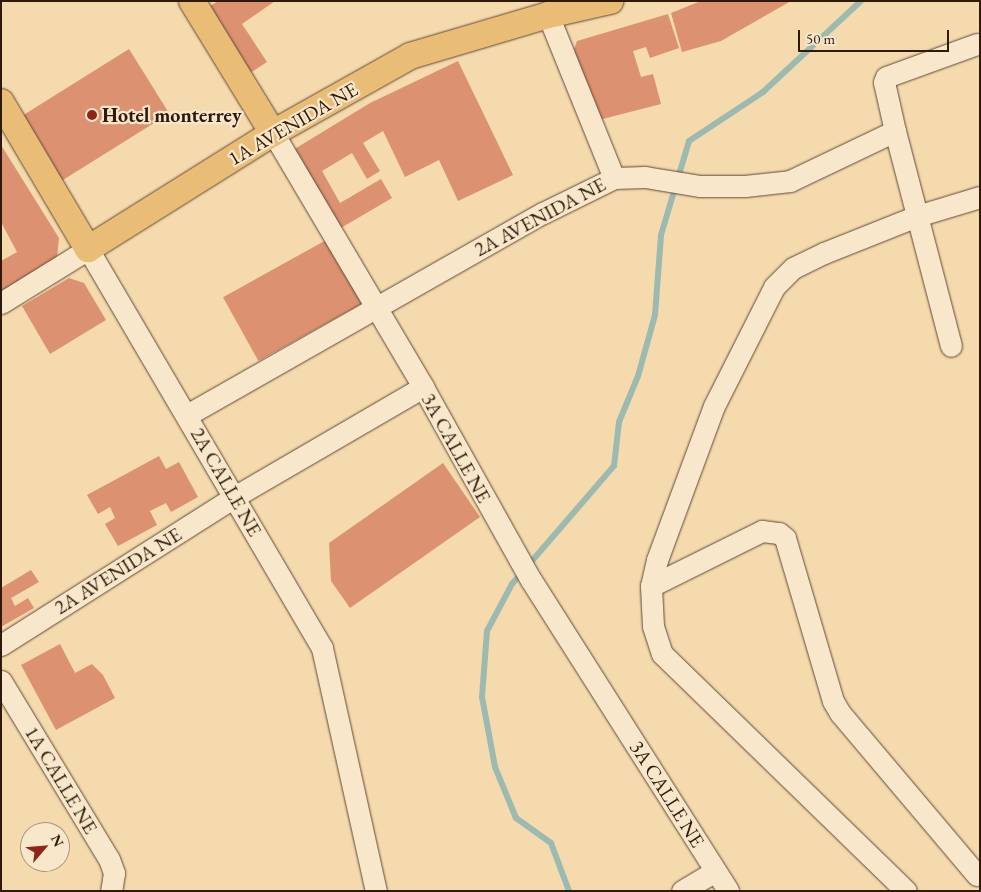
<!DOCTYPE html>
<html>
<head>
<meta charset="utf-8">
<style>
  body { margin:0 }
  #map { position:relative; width:981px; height:892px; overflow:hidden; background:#f5daae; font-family:"EB Garamond",serif }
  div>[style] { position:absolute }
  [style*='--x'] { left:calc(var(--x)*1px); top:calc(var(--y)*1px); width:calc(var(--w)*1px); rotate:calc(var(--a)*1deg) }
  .stream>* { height:6px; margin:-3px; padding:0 3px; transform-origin:3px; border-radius:3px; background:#9cbaaf }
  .building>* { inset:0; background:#dc9170; transform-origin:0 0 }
  .roads { filter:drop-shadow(0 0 1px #604934) drop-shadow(0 0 1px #604934) }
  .minor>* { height:21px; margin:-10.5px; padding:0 10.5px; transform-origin:10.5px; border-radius:10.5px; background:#f8e7ca }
  .major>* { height:26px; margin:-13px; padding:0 13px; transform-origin:13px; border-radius:13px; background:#eabd77 }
  .dots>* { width:14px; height:14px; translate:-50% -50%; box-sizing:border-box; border:2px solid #f8e7ca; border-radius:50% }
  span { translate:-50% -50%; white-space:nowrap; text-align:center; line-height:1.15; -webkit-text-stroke:4.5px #f8e7ca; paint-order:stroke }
  .poi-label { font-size:20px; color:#2f190b; font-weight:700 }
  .left { translate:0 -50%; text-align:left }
  .street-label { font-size:20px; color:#2f190b }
  .frame { position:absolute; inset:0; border:2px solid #2f190b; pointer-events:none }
  .north { position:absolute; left:20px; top:822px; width:50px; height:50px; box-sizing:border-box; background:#f8e7ca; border:1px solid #a8957e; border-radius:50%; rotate:63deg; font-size:14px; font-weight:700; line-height:20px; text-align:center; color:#2f190b }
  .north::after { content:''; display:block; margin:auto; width:18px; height:22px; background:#8f2418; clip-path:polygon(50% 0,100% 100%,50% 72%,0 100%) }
  .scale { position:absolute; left:798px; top:30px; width:151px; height:22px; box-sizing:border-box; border:2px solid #2f190b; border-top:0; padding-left:6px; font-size:15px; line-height:18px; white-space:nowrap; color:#2f190b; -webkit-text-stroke:4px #f8e7ca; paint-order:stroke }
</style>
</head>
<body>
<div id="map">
  <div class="stream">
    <i style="--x:569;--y:891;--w:51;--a:-110.6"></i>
    <i style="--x:551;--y:843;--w:43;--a:-144.5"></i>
    <i style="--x:516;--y:818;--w:55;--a:-112.4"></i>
    <i style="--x:495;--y:767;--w:71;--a:-100.5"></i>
    <i style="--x:482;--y:697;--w:66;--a:-85.7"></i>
    <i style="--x:487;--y:631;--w:53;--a:-62"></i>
    <i style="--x:512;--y:584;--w:156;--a:-49.2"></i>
    <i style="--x:614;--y:466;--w:44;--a:-83.5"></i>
    <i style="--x:619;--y:422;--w:50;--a:-67.6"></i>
    <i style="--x:638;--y:376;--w:63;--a:-74.4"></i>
    <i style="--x:655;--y:315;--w:80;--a:-85.7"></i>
    <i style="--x:661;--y:235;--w:98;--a:-73.4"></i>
    <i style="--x:689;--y:141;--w:89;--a:-33.5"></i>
    <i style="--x:763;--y:92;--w:134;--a:-42.9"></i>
  </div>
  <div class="building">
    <i style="clip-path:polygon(218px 1px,275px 1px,242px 24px,267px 62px,247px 75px,204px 10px)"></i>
    <i style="clip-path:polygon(701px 1px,791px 1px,721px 41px,682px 52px,671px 13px)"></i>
    <i style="clip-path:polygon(668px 14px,679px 48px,650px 58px,646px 47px,633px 51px,641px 77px,653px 74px,661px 104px,595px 121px,574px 49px,577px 41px)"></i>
    <i style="left:129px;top:49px;width:76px;height:132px;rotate:58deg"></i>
    <i style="clip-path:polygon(458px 61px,513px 175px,458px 201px,439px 160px,405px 177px,383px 131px,363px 143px,380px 171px,367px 179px,352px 153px,322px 171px,340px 203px,381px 179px,392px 198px,334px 232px,293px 150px,370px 103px)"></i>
    <i style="clip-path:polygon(1px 145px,59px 238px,57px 258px,1px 292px,1px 261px,17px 252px,1px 222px)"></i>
    <i style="left:328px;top:239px;width:73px;height:120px;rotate:61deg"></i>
    <i style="clip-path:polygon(69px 278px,84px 283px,106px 320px,50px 354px,22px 306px)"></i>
    <i style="clip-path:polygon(159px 456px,166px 469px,179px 462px,198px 497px,171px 512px,166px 503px,150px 511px,157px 525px,118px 546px,105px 524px,115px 518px,110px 507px,98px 514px,87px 495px)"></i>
    <i style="clip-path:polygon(443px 463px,480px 517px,350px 608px,331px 581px,329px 543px)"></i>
    <i style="clip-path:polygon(31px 570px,39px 582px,11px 598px,15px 606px,28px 598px,34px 608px,1px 627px,1px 588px)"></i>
    <i style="clip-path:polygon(60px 644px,75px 673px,92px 664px,103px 675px,115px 698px,56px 730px,21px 665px)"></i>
  </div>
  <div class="roads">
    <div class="minor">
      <i style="--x:548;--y:15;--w:176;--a:68"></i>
      <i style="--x:895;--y:131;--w:50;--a:-102.7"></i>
      <i style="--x:884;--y:82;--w:5;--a:-68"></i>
      <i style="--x:886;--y:77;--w:97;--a:-19.9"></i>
      <i style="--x:273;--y:133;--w:295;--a:59.4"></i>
      <i style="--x:423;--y:387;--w:221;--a:60.8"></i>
      <i style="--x:531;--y:580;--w:368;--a:57.6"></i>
      <i style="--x:1;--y:303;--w:102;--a:-31.8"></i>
      <i style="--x:88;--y:249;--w:463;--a:59.6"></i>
      <i style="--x:322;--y:648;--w:249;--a:77.5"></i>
      <i style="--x:187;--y:415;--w:409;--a:-29.6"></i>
      <i style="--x:543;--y:213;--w:79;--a:-26.2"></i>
      <i style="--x:614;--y:178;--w:31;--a:-2"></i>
      <i style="--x:645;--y:177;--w:56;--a:9.3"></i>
      <i style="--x:700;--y:186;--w:45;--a:0"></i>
      <i style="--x:745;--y:186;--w:45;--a:-6.3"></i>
      <i style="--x:790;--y:181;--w:116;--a:-25.5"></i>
      <i style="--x:895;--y:131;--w:222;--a:75.4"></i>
      <i style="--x:651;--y:586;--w:124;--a:-26.4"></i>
      <i style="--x:762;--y:531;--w:17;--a:7"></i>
      <i style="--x:779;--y:533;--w:8;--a:40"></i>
      <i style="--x:785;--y:538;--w:170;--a:73.6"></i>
      <i style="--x:833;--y:701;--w:14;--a:60"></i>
      <i style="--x:840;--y:713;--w:212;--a:49.8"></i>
      <i style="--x:1;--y:645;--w:276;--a:-32.4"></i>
      <i style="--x:234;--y:497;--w:219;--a:-30.2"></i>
      <i style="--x:1;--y:681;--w:208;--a:58.8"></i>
      <i style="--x:109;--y:859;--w:15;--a:70"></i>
      <i style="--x:114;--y:873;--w:18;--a:99"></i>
      <i style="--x:682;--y:891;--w:39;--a:-31"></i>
      <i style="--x:906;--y:891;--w:340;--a:-135.8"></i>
      <i style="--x:662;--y:654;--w:29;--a:-108"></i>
      <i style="--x:653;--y:626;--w:40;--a:-92.9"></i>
      <i style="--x:651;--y:586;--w:27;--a:-77"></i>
      <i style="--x:657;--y:560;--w:164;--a:-69.7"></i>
      <i style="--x:714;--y:406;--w:133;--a:-63.2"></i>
      <i style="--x:774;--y:287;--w:27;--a:-45"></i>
      <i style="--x:793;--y:268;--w:34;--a:-26"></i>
      <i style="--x:824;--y:253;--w:100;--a:-21.7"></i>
      <i style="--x:917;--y:216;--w:66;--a:-16.8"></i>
    </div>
    <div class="major">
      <i style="--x:192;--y:1;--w:155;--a:58.5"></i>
      <i style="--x:1;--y:102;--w:171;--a:59.4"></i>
      <i style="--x:88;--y:249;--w:218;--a:-32.1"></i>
      <i style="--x:273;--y:133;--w:157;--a:-29.3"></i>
      <i style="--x:410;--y:56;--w:144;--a:-16.5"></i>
      <i style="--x:548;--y:15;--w:64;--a:-12.7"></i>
    </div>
  </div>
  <div class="dots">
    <i style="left:92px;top:115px;background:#8f2418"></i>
  </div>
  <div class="poi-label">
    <span class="left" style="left:102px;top:115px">Hotel monterrey</span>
  </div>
  <div class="street-label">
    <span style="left:293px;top:124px;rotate:-30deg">1A AVENIDA NE</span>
    <span style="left:540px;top:217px;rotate:-28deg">2A AVENIDA NE</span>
    <span style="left:456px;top:448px;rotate:61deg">3A CALLE NE</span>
    <span style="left:226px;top:482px;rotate:60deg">2A CALLE NE</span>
    <span style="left:118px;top:571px;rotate:-32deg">2A AVENIDA NE</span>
    <span style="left:61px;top:780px;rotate:59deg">1A CALLE NE</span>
    <span style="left:667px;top:794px;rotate:58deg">3A CALLE NE</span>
  </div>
  <div class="frame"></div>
  <div class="north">N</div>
  <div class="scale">50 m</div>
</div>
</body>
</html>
